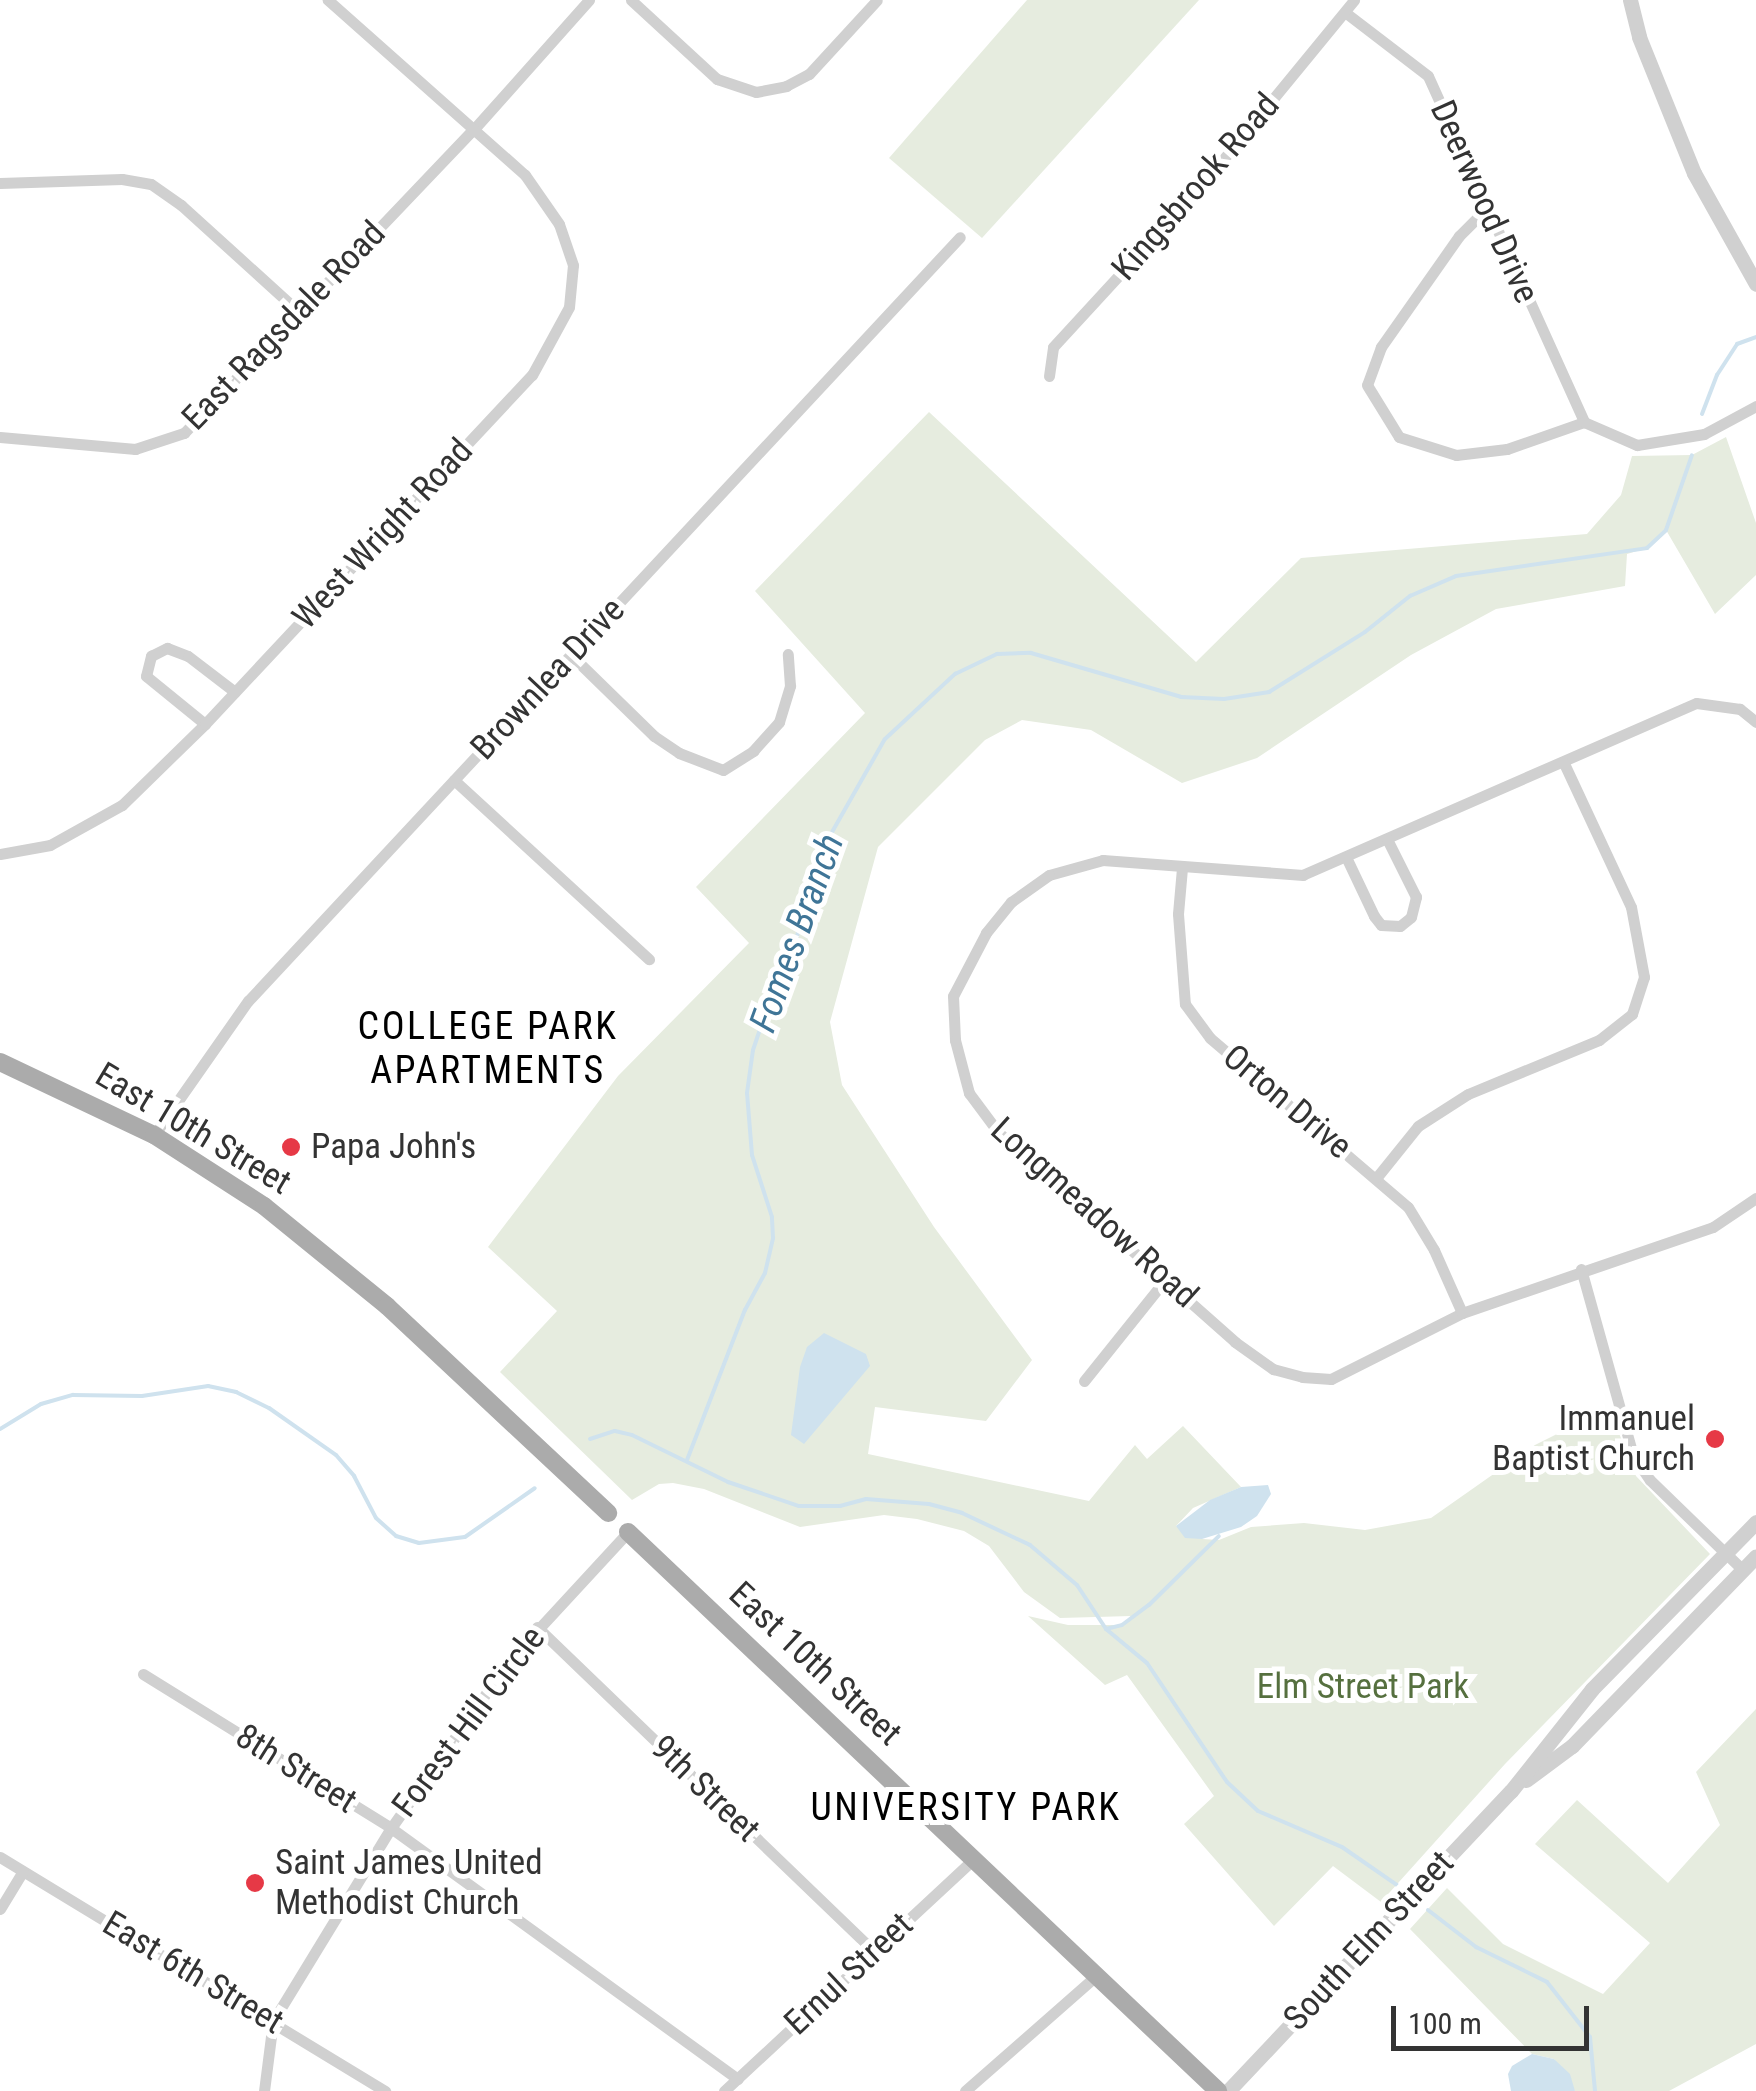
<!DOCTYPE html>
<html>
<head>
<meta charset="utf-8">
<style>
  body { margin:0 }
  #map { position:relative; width:1756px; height:2091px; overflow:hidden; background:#fff; font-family:"Roboto Condensed",sans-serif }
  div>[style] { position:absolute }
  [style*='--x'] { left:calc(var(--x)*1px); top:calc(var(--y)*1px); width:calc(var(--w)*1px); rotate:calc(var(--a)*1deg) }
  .green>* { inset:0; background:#e6ecdf }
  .water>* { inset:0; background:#cfe2ee }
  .stream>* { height:4px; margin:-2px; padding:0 2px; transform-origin:2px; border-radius:2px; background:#cfe2ee }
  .minor>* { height:11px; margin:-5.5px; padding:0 5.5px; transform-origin:5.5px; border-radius:5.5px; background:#d0d0d0 }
  .tertiary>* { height:15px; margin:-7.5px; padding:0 7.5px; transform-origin:7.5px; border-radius:7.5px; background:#d0d0d0 }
  .primary>* { height:18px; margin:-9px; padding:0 9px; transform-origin:9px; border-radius:9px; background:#ababab }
  .dots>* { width:28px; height:28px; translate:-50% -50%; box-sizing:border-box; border:5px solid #fff; border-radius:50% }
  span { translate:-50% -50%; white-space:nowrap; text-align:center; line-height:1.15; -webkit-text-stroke:10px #fff; paint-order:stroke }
  .street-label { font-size:35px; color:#333 }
  .poi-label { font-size:35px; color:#333 }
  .left { translate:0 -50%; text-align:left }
  .right { translate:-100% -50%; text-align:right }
  .park-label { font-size:35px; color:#56703f }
  .water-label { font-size:38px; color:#3f7597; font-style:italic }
  .neighbourhood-label { font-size:38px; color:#000; letter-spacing:2.5px }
  .scale { position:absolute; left:1391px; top:2006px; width:198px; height:45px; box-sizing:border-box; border:5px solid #333; border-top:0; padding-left:12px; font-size:30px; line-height:35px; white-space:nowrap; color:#333; -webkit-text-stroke:8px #fff; paint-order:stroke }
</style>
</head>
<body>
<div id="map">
  <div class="green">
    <i style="clip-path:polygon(1027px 0,1199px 0,982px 238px,889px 158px)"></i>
    <i style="clip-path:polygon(929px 412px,1196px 662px,1301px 558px,1587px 534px,1621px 495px,1632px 456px,1692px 455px,1726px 437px,1756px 523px,1756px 575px,1715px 614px,1666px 530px,1647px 548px,1627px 554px,1625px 586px,1496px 609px,1411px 655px,1257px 758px,1182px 783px,1091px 730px,1022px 720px,985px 740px,878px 847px,830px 1022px,842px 1085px,934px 1227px,1032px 1360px,986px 1421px,875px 1407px,868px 1454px,1089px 1501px,1135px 1445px,1147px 1459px,1183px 1426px,1241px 1487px,1193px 1508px,1176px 1526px,1202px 1539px,1219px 1540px,1251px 1527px,1304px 1523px,1365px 1530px,1431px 1518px,1535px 1445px,1609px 1408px,1636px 1476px,1710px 1554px,1505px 1764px,1381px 1902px,1333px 1866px,1274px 1926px,1184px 1824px,1214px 1796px,1127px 1675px,1105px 1685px,1028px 1616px,1068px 1625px,1122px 1625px,1131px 1616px,1060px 1618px,1024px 1592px,989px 1546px,964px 1531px,917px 1519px,884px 1515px,800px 1527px,704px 1489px,673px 1483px,659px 1484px,632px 1500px,500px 1372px,557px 1311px,488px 1247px,618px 1076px,749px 943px,696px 887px,865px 713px,755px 591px)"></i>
    <i style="clip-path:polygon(1756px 1709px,1756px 2044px,1669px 2091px,1575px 2091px,1554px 2059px,1532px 2054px,1410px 1929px,1447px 1888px,1503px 1944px,1603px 1994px,1650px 1943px,1535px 1844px,1577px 1800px,1668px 1883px,1720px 1825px,1696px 1772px)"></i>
  </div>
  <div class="water">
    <i style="clip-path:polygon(824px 1333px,866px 1354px,870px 1366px,804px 1444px,791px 1435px,800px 1367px,807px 1347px)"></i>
    <i style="clip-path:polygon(1268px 1485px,1271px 1494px,1257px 1516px,1241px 1527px,1202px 1539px,1185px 1538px,1176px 1526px,1210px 1500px,1241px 1487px)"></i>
    <i style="clip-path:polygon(1532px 2054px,1554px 2059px,1570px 2074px,1575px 2091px,1511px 2091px,1508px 2074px,1512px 2066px)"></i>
  </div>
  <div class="stream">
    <i style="--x:1702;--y:414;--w:42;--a:-69"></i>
    <i style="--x:1717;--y:375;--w:37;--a:-57"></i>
    <i style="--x:1737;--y:344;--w:20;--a:-20"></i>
    <i style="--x:0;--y:1429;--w:48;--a:-31.4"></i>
    <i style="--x:41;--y:1404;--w:33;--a:-16"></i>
    <i style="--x:73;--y:1395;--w:69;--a:0.8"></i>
    <i style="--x:142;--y:1396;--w:67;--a:-8.6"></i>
    <i style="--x:208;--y:1386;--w:29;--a:12"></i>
    <i style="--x:236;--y:1392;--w:37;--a:26"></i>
    <i style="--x:269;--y:1408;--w:82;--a:35"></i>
    <i style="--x:336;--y:1455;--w:28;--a:49"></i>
    <i style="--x:354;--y:1476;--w:47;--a:62.4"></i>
    <i style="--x:376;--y:1518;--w:27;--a:42"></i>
    <i style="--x:396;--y:1536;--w:24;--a:17"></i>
    <i style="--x:419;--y:1543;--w:46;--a:-7.4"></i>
    <i style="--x:465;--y:1537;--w:85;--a:-35"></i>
    <i style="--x:590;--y:1439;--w:26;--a:-18"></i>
    <i style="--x:615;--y:1431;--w:17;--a:13"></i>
    <i style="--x:632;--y:1435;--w:107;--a:26.1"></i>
    <i style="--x:728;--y:1482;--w:75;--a:18.7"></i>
    <i style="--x:799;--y:1506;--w:41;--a:0"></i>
    <i style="--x:840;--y:1506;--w:27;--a:-15"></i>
    <i style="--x:866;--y:1499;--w:63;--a:4.5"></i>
    <i style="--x:929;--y:1504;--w:34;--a:15"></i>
    <i style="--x:962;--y:1513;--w:75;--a:25.2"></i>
    <i style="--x:1030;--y:1545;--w:62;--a:40.4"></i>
    <i style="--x:1077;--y:1585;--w:53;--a:56.6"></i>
    <i style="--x:1106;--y:1629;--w:53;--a:39.7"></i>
    <i style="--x:1147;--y:1663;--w:143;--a:56.1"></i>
    <i style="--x:1227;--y:1782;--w:42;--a:43.1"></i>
    <i style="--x:1258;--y:1811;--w:91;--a:23.2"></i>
    <i style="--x:1342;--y:1847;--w:67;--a:34.6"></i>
    <i style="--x:687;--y:1460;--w:161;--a:-68.9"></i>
    <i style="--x:745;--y:1310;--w:42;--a:-61.6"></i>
    <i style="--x:765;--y:1273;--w:36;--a:-77"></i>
    <i style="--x:773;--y:1238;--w:21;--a:-93"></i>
    <i style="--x:772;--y:1217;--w:65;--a:-107.9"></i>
    <i style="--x:752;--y:1155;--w:62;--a:-94.6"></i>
    <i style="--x:747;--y:1093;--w:43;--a:-82.1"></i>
    <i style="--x:753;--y:1050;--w:62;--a:-71.3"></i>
    <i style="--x:773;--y:991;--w:45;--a:-63.4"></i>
    <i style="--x:793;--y:951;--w:99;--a:-74.8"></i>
    <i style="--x:819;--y:855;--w:133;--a:-60.4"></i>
    <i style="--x:885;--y:739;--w:96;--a:-42.9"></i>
    <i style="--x:955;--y:674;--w:47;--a:-25.5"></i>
    <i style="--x:997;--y:654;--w:34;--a:-2"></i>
    <i style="--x:1031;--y:653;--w:156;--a:16.3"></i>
    <i style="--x:1181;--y:697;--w:43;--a:2.7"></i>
    <i style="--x:1224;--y:699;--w:46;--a:-8.8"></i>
    <i style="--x:1269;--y:692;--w:113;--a:-32"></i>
    <i style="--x:1365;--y:632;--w:58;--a:-38.7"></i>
    <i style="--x:1410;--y:596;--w:50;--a:-23.5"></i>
    <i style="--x:1456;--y:576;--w:193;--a:-8.3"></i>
    <i style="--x:1647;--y:548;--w:26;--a:-43"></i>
    <i style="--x:1666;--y:530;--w:79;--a:-70.9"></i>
    <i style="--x:1106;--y:1629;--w:16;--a:-14"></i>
    <i style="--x:1122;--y:1625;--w:34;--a:-37"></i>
    <i style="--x:1149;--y:1605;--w:98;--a:-44.6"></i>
    <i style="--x:1428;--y:1910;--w:61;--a:37.6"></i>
    <i style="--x:1476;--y:1947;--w:79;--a:26.2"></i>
    <i style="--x:1547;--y:1982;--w:70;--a:52"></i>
    <i style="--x:1590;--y:2037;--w:54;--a:84.7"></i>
  </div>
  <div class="minor">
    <i style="--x:631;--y:0;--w:117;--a:42.6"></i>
    <i style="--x:717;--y:79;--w:41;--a:18.4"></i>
    <i style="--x:756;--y:92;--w:31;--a:-11"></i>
    <i style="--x:786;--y:86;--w:26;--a:-28"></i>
    <i style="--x:809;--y:74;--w:100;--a:-47.4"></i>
    <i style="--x:1346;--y:13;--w:103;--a:37.5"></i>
    <i style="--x:1428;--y:76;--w:380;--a:65.7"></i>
    <i style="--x:0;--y:183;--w:122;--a:-1.9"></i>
    <i style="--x:122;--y:179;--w:29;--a:10"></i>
    <i style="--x:151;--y:184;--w:37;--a:35"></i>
    <i style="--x:181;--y:205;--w:159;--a:42.2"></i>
    <i style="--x:1485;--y:210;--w:37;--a:135"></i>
    <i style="--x:1459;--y:236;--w:136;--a:125.1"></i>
    <i style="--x:1381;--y:347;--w:40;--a:110.2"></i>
    <i style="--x:1367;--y:385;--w:61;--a:58.4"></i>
    <i style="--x:1399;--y:437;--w:60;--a:17.5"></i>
    <i style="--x:1456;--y:455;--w:51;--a:-6.7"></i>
    <i style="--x:1507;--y:449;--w:82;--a:-19.3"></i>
    <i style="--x:1584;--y:422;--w:58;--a:23.5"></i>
    <i style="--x:1637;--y:445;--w:68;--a:-9.3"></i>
    <i style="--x:1704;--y:434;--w:59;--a:-28.3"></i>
    <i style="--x:1049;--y:376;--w:29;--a:-82"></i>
    <i style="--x:1053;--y:347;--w:222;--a:-47.4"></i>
    <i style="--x:1203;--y:184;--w:238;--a:-50.6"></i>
    <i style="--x:0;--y:437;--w:136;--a:5.1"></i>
    <i style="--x:135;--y:449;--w:52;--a:-18.1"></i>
    <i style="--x:184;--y:433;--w:420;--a:-46.4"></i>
    <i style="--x:474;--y:129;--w:173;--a:-48.3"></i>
    <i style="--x:571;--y:655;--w:116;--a:44.3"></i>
    <i style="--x:654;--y:736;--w:30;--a:34"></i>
    <i style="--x:679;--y:753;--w:47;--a:21.1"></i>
    <i style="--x:723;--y:770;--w:36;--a:-32"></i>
    <i style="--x:753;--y:751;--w:39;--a:-48"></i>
    <i style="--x:779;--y:722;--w:38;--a:-73"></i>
    <i style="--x:790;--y:686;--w:32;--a:-94"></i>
    <i style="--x:1756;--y:722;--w:21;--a:-141"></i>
    <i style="--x:1740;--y:709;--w:44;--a:-172.2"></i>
    <i style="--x:1696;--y:703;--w:429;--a:156.4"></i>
    <i style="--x:1303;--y:875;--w:201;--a:-175.7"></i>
    <i style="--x:1103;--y:860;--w:56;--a:164.5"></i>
    <i style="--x:1049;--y:875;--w:47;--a:144.6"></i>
    <i style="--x:1011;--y:902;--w:40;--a:129"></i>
    <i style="--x:986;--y:933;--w:71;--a:117.6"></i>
    <i style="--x:953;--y:996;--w:44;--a:87.4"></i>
    <i style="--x:955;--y:1040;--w:55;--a:75.2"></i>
    <i style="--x:969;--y:1093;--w:49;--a:53.4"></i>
    <i style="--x:998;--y:1132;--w:317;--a:41.5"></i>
    <i style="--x:1235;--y:1342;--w:47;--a:35.4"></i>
    <i style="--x:1273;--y:1369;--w:30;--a:15"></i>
    <i style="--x:1302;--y:1377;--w:29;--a:4"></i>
    <i style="--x:1331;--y:1379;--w:147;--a:-26.7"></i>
    <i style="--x:1462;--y:1313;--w:265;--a:-18.9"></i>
    <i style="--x:1713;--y:1227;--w:52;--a:-34"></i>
    <i style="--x:205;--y:724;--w:76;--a:-140.9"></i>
    <i style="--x:146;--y:676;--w:21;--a:-76"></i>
    <i style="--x:151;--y:656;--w:18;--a:-27"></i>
    <i style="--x:167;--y:648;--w:22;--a:21"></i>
    <i style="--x:188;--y:656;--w:59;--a:37.5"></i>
    <i style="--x:454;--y:780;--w:265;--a:42.6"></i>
    <i style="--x:0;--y:854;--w:51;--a:-10.2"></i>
    <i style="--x:50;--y:845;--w:82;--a:-29.1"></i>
    <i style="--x:122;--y:805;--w:116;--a:-44.3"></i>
    <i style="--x:205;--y:724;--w:478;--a:-46.9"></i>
    <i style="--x:532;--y:375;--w:77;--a:-61.4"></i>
    <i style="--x:569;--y:307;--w:42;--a:-84.6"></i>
    <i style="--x:573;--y:265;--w:43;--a:-108.9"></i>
    <i style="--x:559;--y:224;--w:60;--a:-124.8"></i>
    <i style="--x:525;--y:175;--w:264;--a:-138.4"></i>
    <i style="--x:1346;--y:857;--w:65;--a:64.6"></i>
    <i style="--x:1374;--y:916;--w:11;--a:52"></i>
    <i style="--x:1381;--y:925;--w:19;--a:3"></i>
    <i style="--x:1400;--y:926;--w:14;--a:-39"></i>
    <i style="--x:1411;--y:917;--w:21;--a:-76"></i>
    <i style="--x:1416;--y:897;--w:65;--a:-116.6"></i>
    <i style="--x:1182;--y:868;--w:46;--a:95"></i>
    <i style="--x:1178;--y:914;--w:90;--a:85.6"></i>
    <i style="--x:1185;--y:1004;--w:42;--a:53.7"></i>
    <i style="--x:1210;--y:1038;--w:260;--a:40.5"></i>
    <i style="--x:1408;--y:1207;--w:50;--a:58.8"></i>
    <i style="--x:1434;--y:1250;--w:69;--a:66"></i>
    <i style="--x:154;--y:1135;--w:164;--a:-55"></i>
    <i style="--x:248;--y:1001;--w:1044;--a:-47.02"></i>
    <i style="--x:1377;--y:1177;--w:65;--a:-51.2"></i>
    <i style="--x:1418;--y:1126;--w:59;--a:-32.6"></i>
    <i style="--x:1468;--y:1094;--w:142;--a:-22.4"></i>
    <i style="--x:1599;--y:1040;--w:42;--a:-38.2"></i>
    <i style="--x:1632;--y:1014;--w:39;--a:-72"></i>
    <i style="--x:1644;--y:977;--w:71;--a:-100.5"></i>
    <i style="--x:1631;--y:907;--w:159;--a:-115"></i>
    <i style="--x:1581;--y:1269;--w:193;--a:74.4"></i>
    <i style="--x:1633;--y:1455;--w:30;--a:56"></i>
    <i style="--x:1650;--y:1480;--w:129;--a:44.1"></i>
    <i style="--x:1084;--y:1381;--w:129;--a:-51.3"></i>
    <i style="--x:537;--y:1627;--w:466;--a:43.9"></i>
    <i style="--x:143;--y:1674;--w:292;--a:31.8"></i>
    <i style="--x:391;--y:1828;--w:428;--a:35.9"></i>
    <i style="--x:0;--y:1857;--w:451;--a:31.3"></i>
    <i style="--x:0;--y:1909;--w:44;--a:-58.8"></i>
    <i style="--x:264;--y:2091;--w:71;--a:-82.7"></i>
    <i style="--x:273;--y:2021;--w:226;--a:-58.6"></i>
    <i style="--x:391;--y:1828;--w:203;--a:-54.8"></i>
    <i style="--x:508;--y:1662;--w:177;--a:-47.3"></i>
    <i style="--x:724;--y:2091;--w:341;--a:-42.9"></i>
    <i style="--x:965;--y:2091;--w:177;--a:-41.3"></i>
  </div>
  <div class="tertiary">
    <i style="--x:1630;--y:0;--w:38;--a:76"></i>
    <i style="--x:1639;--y:37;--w:147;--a:68"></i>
    <i style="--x:1694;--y:173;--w:127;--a:60.8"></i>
    <i style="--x:1526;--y:1780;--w:57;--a:-36.5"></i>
    <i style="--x:1572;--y:1746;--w:264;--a:-45.9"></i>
    <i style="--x:1228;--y:2091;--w:412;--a:-46.7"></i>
    <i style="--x:1511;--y:1791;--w:130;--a:-51.5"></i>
    <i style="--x:1592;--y:1689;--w:234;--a:-45.5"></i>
  </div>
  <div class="primary">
    <i style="--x:0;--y:1062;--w:170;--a:25.4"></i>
    <i style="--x:154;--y:1135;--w:131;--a:32.8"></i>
    <i style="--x:264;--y:1206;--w:159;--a:39.1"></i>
    <i style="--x:387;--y:1306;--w:303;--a:43.1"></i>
    <i style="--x:628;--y:1532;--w:813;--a:43.45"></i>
  </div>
  <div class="dots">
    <i style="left:291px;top:1147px;background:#e63946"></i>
    <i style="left:1715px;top:1439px;background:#e63946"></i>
    <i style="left:255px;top:1883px;background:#e63946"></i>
  </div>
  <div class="street-label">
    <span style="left:1196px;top:187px;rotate:-49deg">Kingsbrook Road</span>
    <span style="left:1484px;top:202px;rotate:66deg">Deerwood Drive</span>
    <span style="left:284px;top:326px;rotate:-46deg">East Ragsdale Road</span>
    <span style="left:383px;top:534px;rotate:-47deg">West Wright Road</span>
    <span style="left:548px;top:679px;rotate:-47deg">Brownlea Drive</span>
    <span style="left:1287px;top:1102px;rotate:40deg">Orton Drive</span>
    <span style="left:193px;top:1129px;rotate:31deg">East 10th Street</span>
    <span style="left:1094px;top:1213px;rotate:42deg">Longmeadow Road</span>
    <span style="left:815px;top:1664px;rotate:43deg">East 10th Street</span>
    <span style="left:469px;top:1722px;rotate:-53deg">Forest Hill Circle</span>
    <span style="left:296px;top:1769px;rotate:32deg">8th Street</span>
    <span style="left:705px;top:1789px;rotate:44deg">9th Street</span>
    <span style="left:1369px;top:1941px;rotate:-47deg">South Elm Street</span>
    <span style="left:193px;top:1973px;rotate:31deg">East 6th Street</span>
    <span style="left:849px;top:1974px;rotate:-43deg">Ernul Street</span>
  </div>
  <div class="poi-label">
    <span class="left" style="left:311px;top:1147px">Papa John's</span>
    <span class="right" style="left:1695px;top:1439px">Immanuel<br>Baptist Church</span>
    <span class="left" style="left:275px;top:1883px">Saint James United<br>Methodist Church</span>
  </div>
  <div class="park-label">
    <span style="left:1363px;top:1687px">Elm Street Park</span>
  </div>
  <div class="water-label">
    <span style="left:797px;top:933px;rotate:-70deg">Fomes Branch</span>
  </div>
  <div class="neighbourhood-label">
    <span style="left:488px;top:1049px">COLLEGE PARK<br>APARTMENTS</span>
    <span style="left:966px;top:1808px">UNIVERSITY PARK</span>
  </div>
  <div class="scale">100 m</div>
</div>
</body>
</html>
